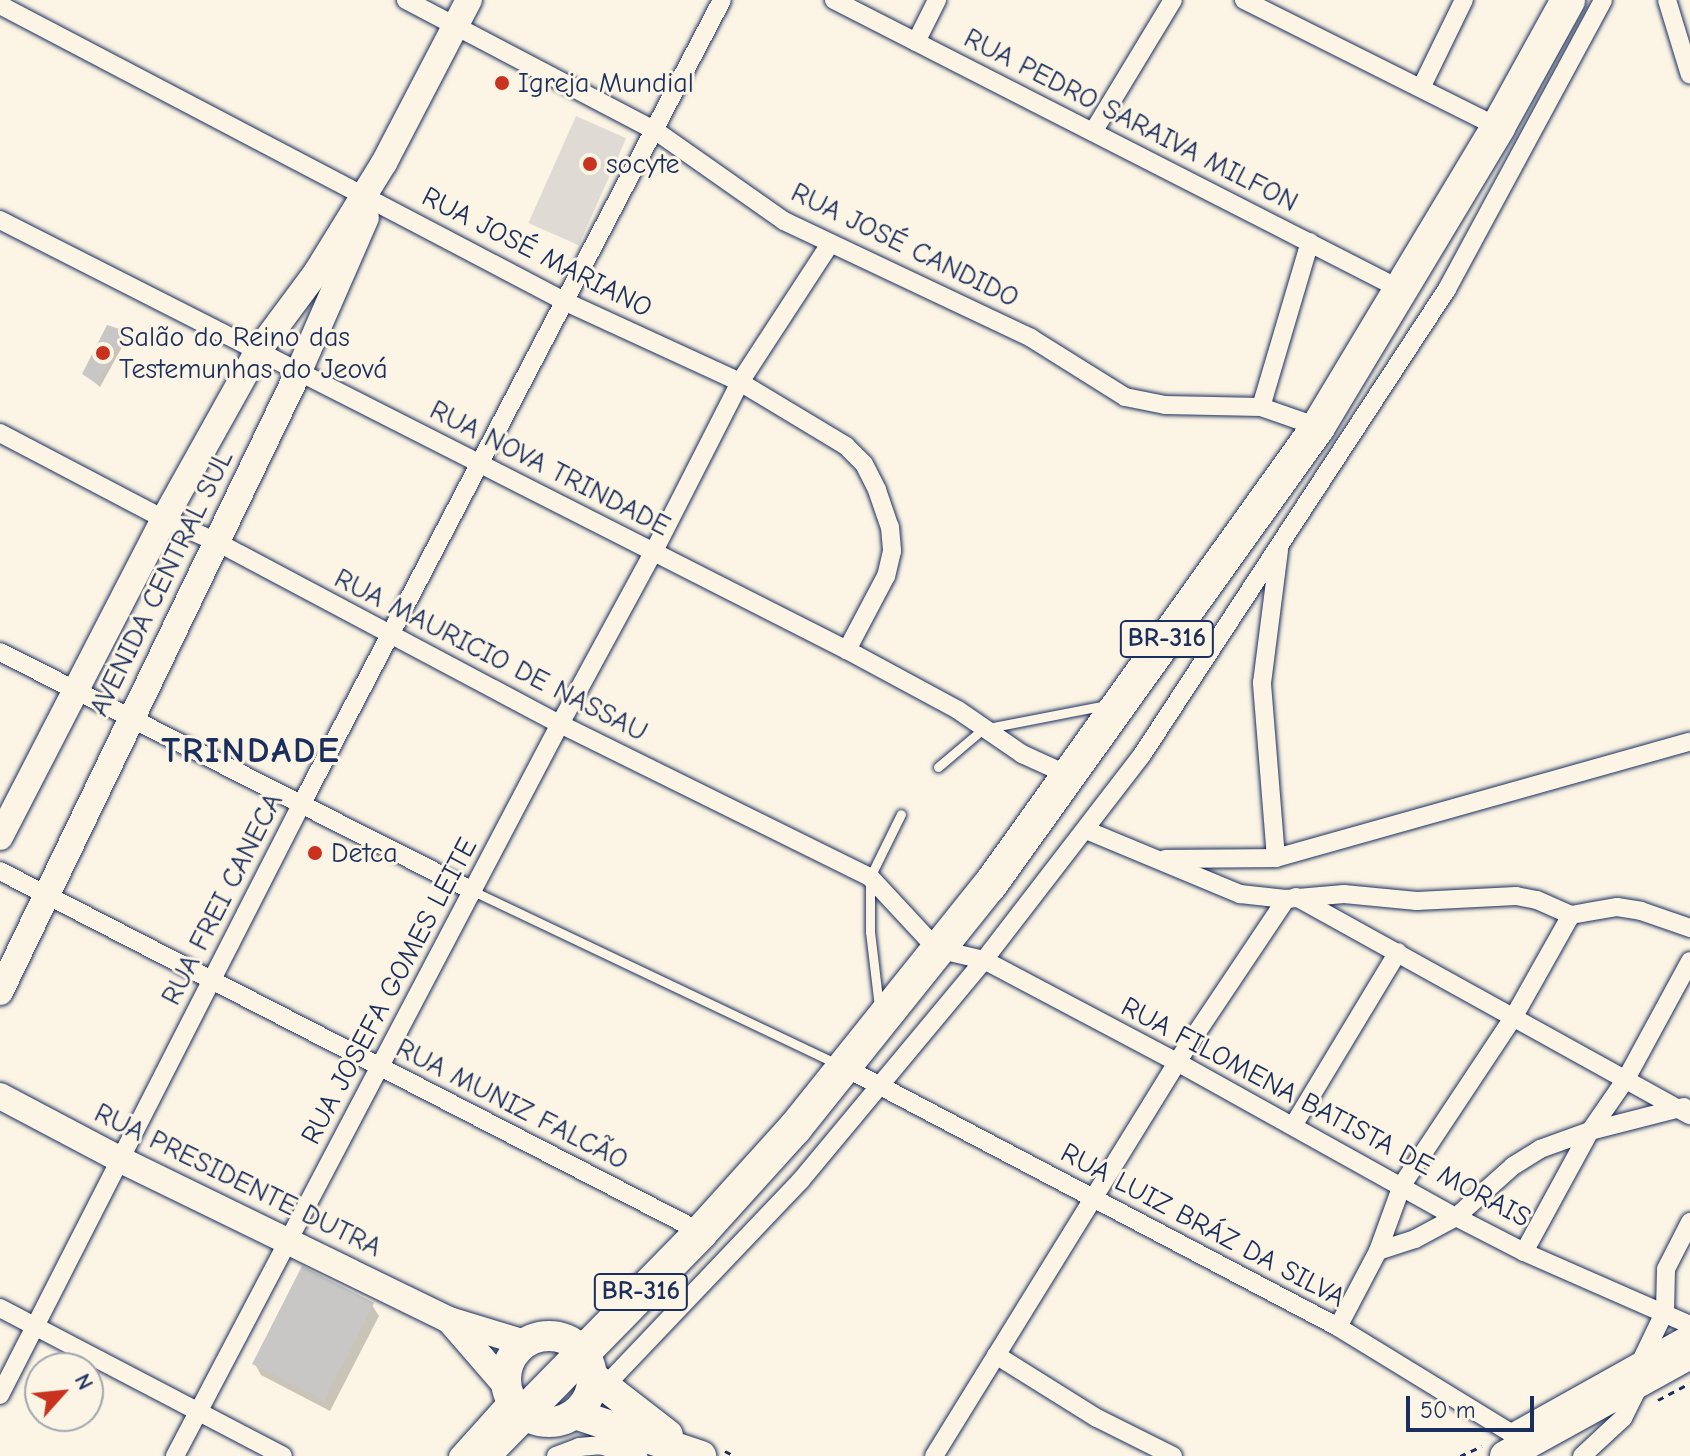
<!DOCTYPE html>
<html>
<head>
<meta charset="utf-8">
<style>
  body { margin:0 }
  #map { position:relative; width:1690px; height:1456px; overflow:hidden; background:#fcf5e5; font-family:"Comic Neue",sans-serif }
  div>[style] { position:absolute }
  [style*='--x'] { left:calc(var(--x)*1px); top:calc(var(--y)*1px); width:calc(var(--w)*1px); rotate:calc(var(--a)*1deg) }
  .green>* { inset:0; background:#dfdbd4; transform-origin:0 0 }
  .shadow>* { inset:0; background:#0003 }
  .building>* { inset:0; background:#c8c7c6; transform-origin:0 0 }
  .path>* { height:3px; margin-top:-1.5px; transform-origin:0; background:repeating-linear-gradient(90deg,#1b2f5e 0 6px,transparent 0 12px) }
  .roads { filter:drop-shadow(0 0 2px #1b2f5e) drop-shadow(0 0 2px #1b2f5e) }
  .lane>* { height:9px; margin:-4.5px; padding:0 4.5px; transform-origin:4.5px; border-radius:4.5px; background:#fcf5e5 }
  .street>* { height:18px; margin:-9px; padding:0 9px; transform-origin:9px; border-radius:9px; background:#fcf5e5 }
  .secondary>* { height:26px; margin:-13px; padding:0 13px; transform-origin:13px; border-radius:13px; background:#fcf5e5 }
  .primary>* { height:30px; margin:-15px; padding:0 15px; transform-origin:15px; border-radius:15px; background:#fcf5e5 }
  .primary>.ring { margin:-15px; padding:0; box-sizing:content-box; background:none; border:30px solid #fcf5e5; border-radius:50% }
  .highway>* { height:34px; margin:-17px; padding:0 17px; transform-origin:17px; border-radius:17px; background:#fcf5e5 }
  .dots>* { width:22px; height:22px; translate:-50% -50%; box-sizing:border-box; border:4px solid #fcf5e5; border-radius:50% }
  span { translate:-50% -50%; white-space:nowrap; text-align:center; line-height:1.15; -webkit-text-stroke:6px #fcf5e5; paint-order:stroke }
  .shield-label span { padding:2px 6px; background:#fcf5e5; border:2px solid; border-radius:6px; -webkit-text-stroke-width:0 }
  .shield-label { font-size:26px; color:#1b2f5e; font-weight:700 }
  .poi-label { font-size:28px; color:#1b2f5e }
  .left { translate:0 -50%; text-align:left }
  .street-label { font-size:28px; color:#1b2f5e }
  .district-label { font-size:36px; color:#1b2f5e; font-weight:700; letter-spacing:2px }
  .north { position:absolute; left:24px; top:1352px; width:80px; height:80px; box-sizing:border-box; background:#fcf5e5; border:2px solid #a2a6af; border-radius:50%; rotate:63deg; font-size:22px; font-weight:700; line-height:32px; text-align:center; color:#1b2f5e }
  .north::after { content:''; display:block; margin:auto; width:28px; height:36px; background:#c8321e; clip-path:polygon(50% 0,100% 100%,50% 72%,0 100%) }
  .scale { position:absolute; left:1406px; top:1396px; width:128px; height:36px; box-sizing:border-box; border:4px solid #1b2f5e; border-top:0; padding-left:10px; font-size:24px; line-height:28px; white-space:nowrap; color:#1b2f5e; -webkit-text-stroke:6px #fcf5e5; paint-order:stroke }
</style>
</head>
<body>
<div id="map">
  <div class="green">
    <i style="left:576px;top:116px;width:55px;height:117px;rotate:24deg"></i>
  </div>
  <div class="shadow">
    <i style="clip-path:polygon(125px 333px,127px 338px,100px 387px,85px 374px)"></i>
    <i style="clip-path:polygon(372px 1305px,379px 1316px,330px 1411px,261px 1375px,255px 1364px)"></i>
  </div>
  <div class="building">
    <i style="clip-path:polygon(107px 325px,126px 331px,97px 384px,82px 374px)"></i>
    <i style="left:302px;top:1266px;width:81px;height:110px;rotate:27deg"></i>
  </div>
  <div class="path">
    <i style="--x:1658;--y:1400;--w:36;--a:-28"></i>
    <i style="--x:725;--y:1451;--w:11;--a:27"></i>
    <i style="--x:1460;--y:1456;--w:24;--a:-24"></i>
  </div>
  <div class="roads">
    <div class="lane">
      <i style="--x:938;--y:767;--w:59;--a:-40.2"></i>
      <i style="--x:983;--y:729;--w:125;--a:-11"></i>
      <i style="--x:473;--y:891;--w:405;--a:25.4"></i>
      <i style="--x:879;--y:1007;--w:76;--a:-96.8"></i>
      <i style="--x:870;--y:932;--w:55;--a:-90"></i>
      <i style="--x:870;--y:877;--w:70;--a:-63.8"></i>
    </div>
    <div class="street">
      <i style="--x:406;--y:0;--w:282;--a:27.7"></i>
      <i style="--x:656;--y:131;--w:156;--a:35.1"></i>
      <i style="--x:784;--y:221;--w:273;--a:25.3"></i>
      <i style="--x:1031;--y:338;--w:111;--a:32.1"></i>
      <i style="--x:1125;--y:397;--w:41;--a:11.3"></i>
      <i style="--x:1165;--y:405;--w:96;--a:1.2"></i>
      <i style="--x:1261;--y:407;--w:60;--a:19.3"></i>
      <i style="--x:834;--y:0;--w:638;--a:27.05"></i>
      <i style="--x:1244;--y:0;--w:284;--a:26.6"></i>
      <i style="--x:1667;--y:0;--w:78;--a:73"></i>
      <i style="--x:0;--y:5;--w:639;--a:27.69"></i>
      <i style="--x:566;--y:302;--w:192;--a:24.7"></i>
      <i style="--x:740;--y:382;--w:124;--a:31.1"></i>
      <i style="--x:846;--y:446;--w:25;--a:45"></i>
      <i style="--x:864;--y:464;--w:29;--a:63"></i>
      <i style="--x:877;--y:490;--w:39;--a:71"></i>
      <i style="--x:890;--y:527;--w:24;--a:85"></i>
      <i style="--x:892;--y:551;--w:26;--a:103"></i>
      <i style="--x:886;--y:576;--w:84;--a:117.8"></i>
      <i style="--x:916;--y:42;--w:47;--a:-63.4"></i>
      <i style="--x:1421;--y:88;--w:98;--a:-64"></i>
      <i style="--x:1093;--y:132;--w:154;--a:-58.8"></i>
      <i style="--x:0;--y:220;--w:950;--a:26.92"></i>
      <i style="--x:847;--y:650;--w:126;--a:28.4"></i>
      <i style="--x:958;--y:710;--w:78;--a:34.5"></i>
      <i style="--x:1022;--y:754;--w:51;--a:24.5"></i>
      <i style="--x:1261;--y:407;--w:172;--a:-73.5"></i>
      <i style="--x:0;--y:433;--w:185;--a:27.7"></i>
      <i style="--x:164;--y:519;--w:58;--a:23.5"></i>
      <i style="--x:217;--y:542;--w:388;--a:28"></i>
      <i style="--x:560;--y:724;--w:346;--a:26.3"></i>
      <i style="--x:870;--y:877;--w:98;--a:47.1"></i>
      <i style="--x:937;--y:949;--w:48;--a:13.2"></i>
      <i style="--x:984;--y:960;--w:218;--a:27.9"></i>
      <i style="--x:1177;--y:1062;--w:319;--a:29.1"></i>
      <i style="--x:1456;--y:1217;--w:76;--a:27.2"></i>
      <i style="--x:1524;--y:1252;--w:181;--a:23.7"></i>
      <i style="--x:0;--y:652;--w:530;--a:26.81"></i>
      <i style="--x:1086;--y:830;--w:167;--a:22.6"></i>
      <i style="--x:1240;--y:894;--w:46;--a:6.2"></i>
      <i style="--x:1286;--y:899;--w:58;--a:-4.9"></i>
      <i style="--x:1344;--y:894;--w:73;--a:5.5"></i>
      <i style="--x:1417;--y:901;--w:99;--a:-2.9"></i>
      <i style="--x:1516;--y:896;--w:21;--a:11"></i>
      <i style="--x:1537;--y:900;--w:37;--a:24"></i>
      <i style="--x:1571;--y:915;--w:47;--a:-9.9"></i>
      <i style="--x:1617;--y:907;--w:24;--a:9"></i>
      <i style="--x:1641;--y:911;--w:52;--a:19.1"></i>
      <i style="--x:1276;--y:858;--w:176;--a:-94.6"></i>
      <i style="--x:1262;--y:683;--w:134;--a:-82.7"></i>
      <i style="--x:1165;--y:859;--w:111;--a:-0.5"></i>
      <i style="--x:1276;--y:858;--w:430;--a:-15.7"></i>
      <i style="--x:0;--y:871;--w:788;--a:27.25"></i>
      <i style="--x:1296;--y:897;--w:450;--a:29"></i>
      <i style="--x:846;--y:1068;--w:556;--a:27.76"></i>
      <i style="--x:1338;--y:1327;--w:203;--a:31.5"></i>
      <i style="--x:1511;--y:1433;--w:19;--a:39"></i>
      <i style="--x:1293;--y:1126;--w:203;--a:-58.9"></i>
      <i style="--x:1378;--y:1251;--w:70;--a:-70"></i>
      <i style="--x:1402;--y:1185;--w:201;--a:-56.4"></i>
      <i style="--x:1513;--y:1018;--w:118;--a:-60.6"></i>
      <i style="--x:1524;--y:1252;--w:138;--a:-61.4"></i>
      <i style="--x:1590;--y:1131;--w:63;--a:-55.3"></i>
      <i style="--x:1626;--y:1079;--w:134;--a:-61.5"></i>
      <i style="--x:0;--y:1308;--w:319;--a:27.6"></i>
      <i style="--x:1338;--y:1327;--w:86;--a:-62.2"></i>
      <i style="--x:1378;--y:1251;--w:39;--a:-18"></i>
      <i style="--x:1415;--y:1239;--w:47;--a:-28.2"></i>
      <i style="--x:1456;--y:1217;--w:76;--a:-41.8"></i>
      <i style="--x:1513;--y:1166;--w:32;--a:-32"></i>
      <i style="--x:1540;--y:1149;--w:53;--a:-19.8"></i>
      <i style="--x:1590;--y:1131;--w:97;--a:-14.3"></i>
      <i style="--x:996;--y:1355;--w:119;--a:32"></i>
      <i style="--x:1097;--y:1418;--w:85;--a:26.6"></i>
      <i style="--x:605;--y:1386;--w:284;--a:-46.4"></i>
      <i style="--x:801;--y:1180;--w:286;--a:-50.2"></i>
      <i style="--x:984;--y:960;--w:259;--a:-52.4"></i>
      <i style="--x:1142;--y:755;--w:557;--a:-56.79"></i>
      <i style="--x:1447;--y:289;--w:328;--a:-61.6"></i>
      <i style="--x:0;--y:1395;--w:662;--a:-62.97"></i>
      <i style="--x:301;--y:805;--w:908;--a:-62.39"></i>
      <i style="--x:1511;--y:1433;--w:205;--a:-29.2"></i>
      <i style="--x:175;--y:1456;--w:827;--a:-62.26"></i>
      <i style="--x:560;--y:724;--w:195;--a:-61.5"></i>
      <i style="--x:653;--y:553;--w:192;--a:-63"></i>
      <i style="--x:740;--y:382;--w:165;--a:-56.9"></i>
      <i style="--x:458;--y:1456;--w:78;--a:-48.1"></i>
      <i style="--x:556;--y:1456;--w:25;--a:-21"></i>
      <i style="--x:579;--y:1447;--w:21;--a:-5"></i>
      <i style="--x:600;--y:1445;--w:40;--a:16"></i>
      <i style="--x:934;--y:1456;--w:463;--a:-58.3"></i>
      <i style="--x:1177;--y:1062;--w:196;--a:-56.2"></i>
      <i style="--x:1582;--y:1456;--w:56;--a:-42.8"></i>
      <i style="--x:1623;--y:1418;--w:45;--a:-63.4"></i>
      <i style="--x:1643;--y:1378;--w:21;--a:-90"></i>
      <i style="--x:1643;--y:1357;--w:51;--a:-64.4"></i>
      <i style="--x:1665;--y:1311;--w:42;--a:-88.6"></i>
      <i style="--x:1666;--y:1269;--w:53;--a:-62.9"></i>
    </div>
    <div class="secondary">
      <i style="--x:0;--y:837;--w:358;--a:-62.7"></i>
      <i style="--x:164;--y:519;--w:193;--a:-60.8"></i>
      <i style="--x:258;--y:351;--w:97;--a:-53.4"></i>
      <i style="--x:316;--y:273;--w:129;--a:-58.3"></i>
      <i style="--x:384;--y:163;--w:184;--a:-62.5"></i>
      <i style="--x:0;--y:992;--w:689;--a:-64.29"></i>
      <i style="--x:299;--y:371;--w:167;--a:-66.4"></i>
      <i style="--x:0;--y:1096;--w:137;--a:27.9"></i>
      <i style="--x:121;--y:1160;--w:365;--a:26"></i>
      <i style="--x:449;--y:1320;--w:79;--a:16.8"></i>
      <i style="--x:449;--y:1320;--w:89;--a:49.1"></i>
    </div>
    <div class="primary">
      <i class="ring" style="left:506px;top:1336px;width:56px;height:56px"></i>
      <i style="--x:592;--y:1376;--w:96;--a:37.8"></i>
      <i style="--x:575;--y:1414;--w:133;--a:18.4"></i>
      <i style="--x:1505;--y:1456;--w:211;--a:-28.9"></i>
    </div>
    <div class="highway">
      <i style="--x:482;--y:1456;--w:313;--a:-45.6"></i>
      <i style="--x:701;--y:1232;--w:140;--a:-47.9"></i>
      <i style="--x:795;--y:1128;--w:312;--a:-51.3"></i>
      <i style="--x:990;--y:885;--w:563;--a:-54.39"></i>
      <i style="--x:1318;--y:427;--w:350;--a:-59"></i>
      <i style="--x:1498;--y:127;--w:145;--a:-61.1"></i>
    </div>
  </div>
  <div class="dots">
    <i style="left:502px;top:83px;background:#c8321e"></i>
    <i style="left:590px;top:164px;background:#c8321e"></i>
    <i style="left:103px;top:353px;background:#c8321e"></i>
    <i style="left:315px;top:853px;background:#c8321e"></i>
  </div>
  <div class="shield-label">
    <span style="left:1167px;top:639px">BR-316</span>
    <span style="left:641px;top:1292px">BR-316</span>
  </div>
  <div class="poi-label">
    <span class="left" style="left:518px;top:83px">Igreja Mundial</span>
    <span class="left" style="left:606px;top:164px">socyte</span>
    <span class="left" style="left:119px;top:353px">Salão do Reino das<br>Testemunhas do Jeová</span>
    <span class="left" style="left:331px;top:853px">Detca</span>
  </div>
  <div class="street-label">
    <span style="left:1131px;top:120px;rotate:27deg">RUA PEDRO SARAIVA MILFON</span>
    <span style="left:905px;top:245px;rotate:26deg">RUA JOSÉ CANDIDO</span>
    <span style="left:537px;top:252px;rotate:27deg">RUA JOSÉ MARIANO</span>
    <span style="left:550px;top:468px;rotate:27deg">RUA NOVA TRINDADE</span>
    <span style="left:161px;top:583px;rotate:-64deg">AVENIDA CENTRAL SUL</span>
    <span style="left:491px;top:655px;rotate:27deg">RUA MAURICIO DE NASSAU</span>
    <span style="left:222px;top:899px;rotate:-63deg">RUA FREI CANECA</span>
    <span style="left:389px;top:991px;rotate:-62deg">RUA JOSEFA GOMES LEITE</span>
    <span style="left:512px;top:1104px;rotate:27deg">RUA MUNIZ FALCÃO</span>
    <span style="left:1326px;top:1112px;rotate:28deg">RUA FILOMENA BATISTA DE MORAIS</span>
    <span style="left:238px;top:1180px;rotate:26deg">RUA PRESIDENTE DUTRA</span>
    <span style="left:1203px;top:1225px;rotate:28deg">RUA LUIZ BRÁZ DA SILVA</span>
  </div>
  <div class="district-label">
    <span style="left:251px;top:751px">TRINDADE</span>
  </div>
  <div class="north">N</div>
  <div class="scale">50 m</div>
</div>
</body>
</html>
